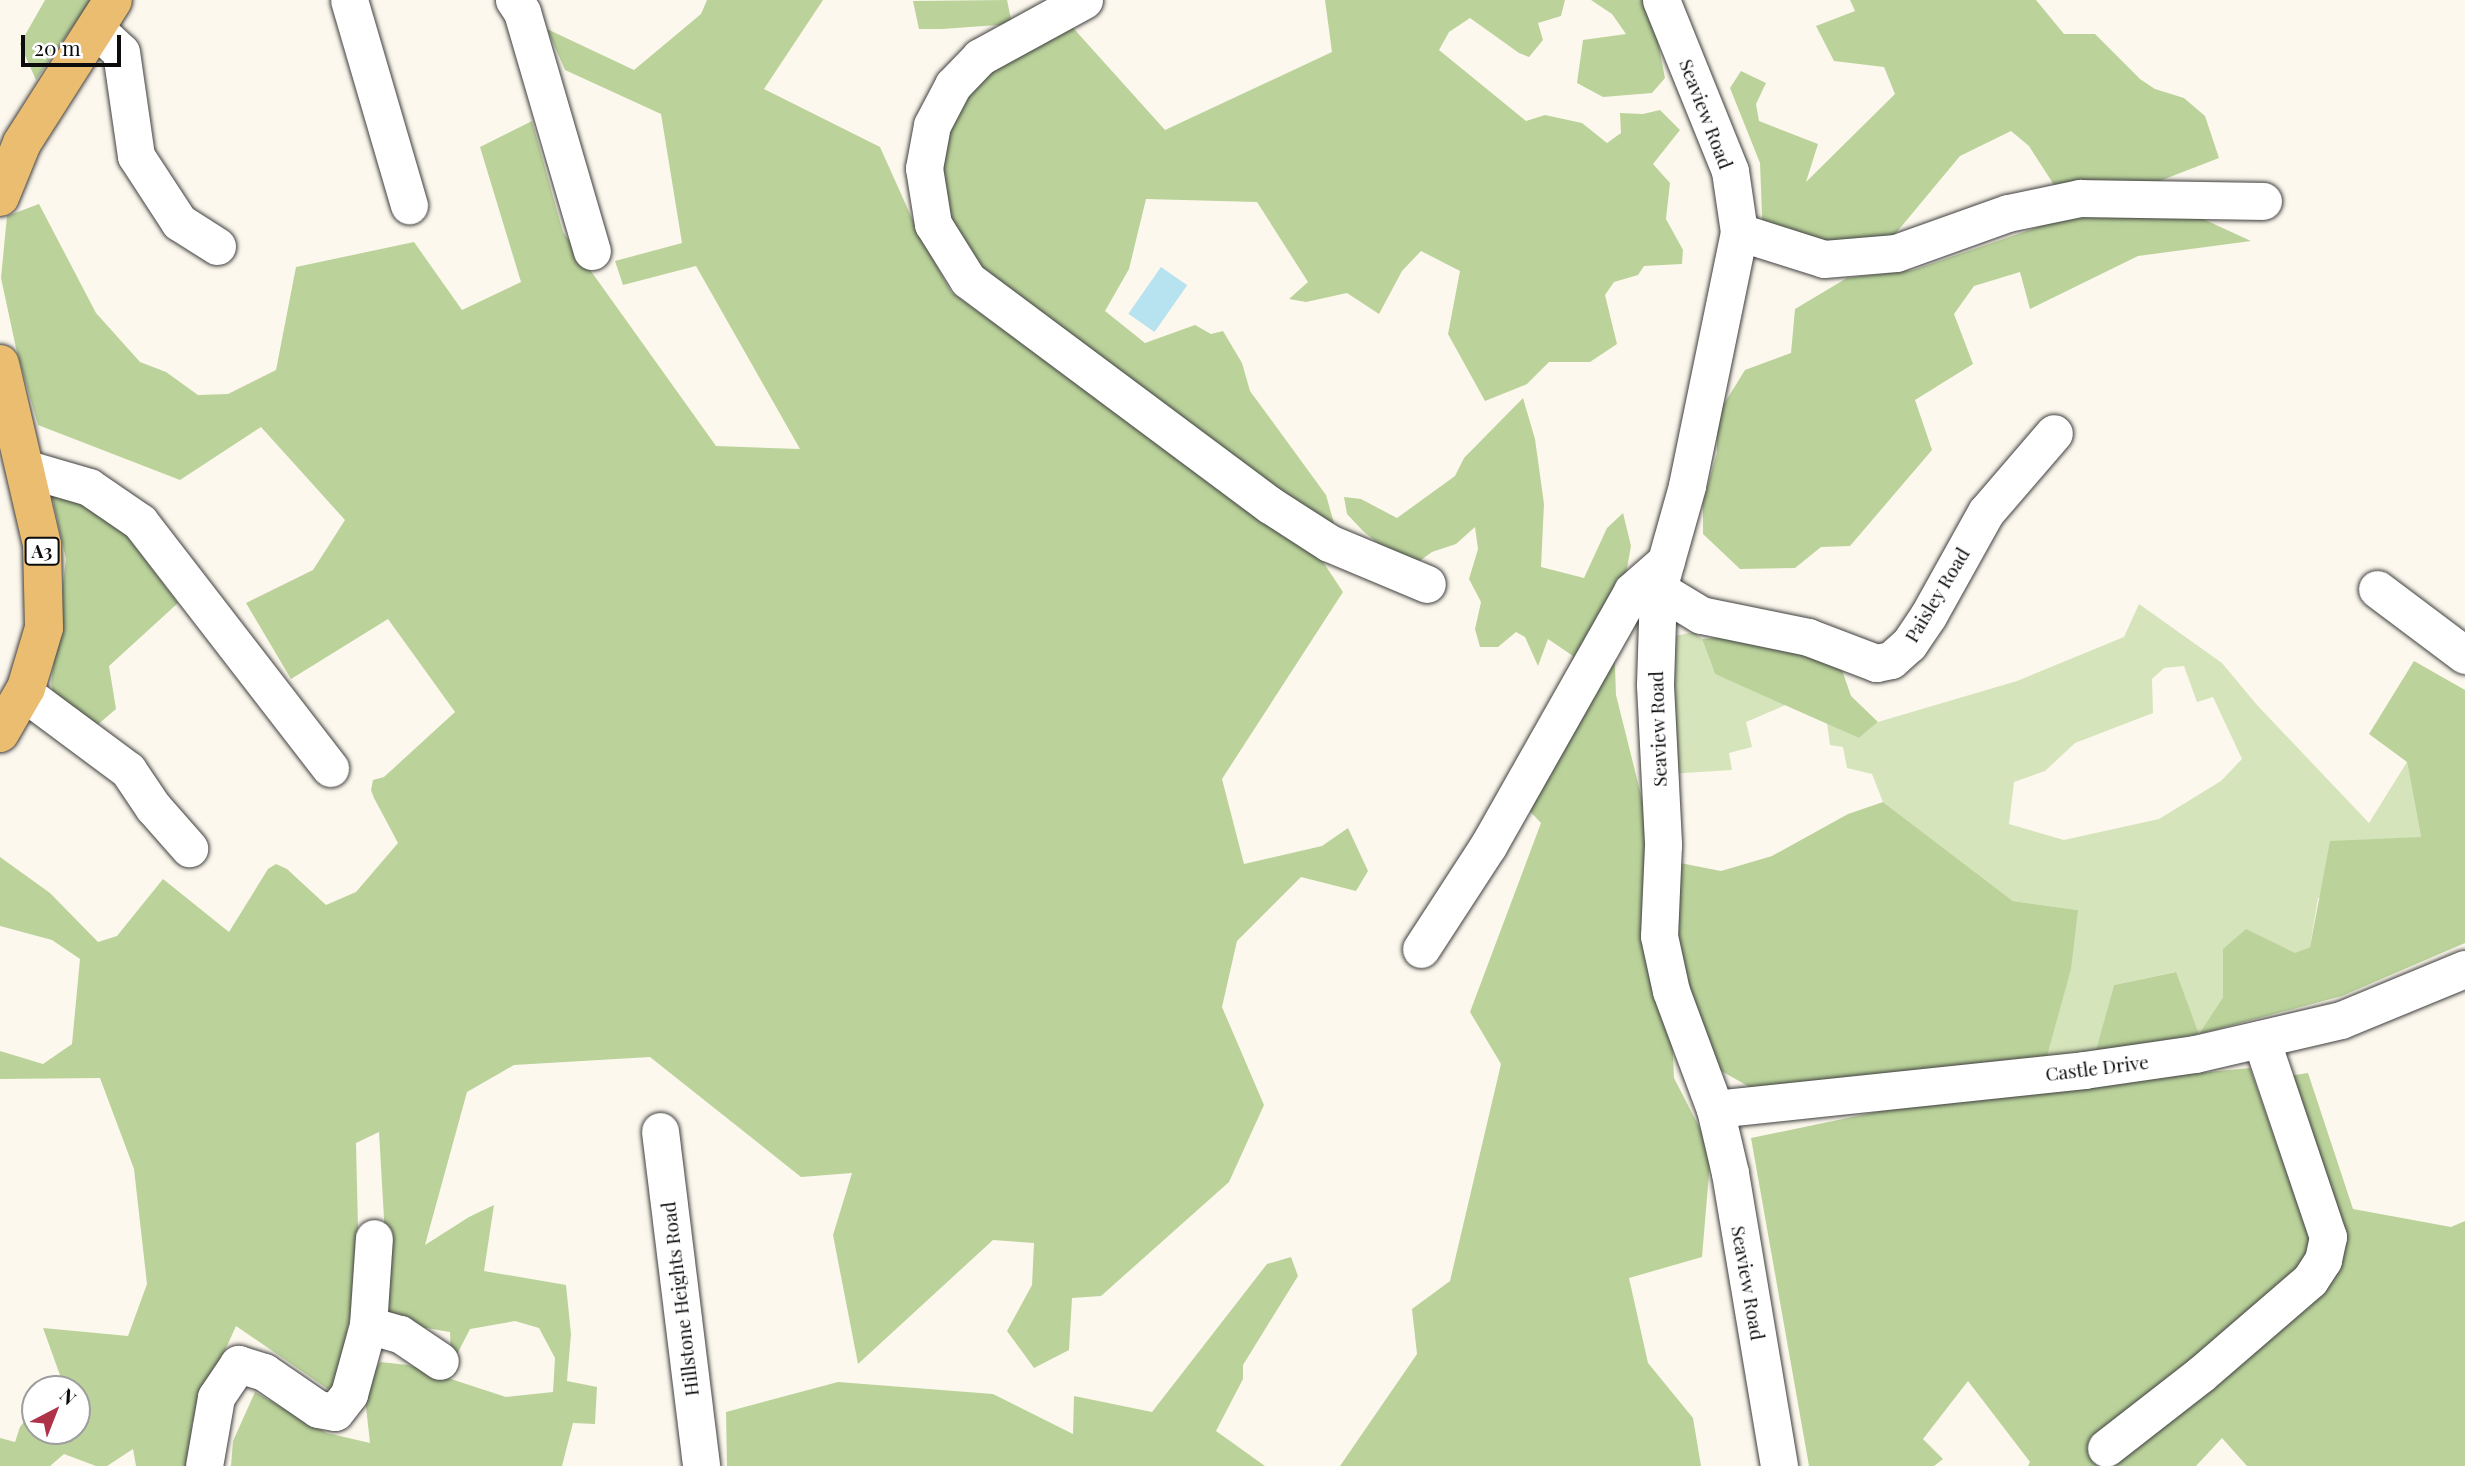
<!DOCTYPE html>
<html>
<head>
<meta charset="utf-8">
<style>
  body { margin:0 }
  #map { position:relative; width:2465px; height:1466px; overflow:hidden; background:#fdf8ed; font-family:"Playfair Display",serif }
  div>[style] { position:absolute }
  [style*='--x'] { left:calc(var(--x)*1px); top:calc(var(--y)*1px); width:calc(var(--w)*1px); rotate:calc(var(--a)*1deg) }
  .green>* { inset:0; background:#d5e4ba }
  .forest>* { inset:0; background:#bbd39b }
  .water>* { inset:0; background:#b7e2f0; transform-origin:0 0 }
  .roads { filter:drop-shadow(0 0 2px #3f3f3f) drop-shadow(0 0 2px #3f3f3f) }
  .minor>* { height:37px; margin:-18.5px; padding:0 18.5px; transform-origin:18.5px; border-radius:18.5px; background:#fff }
  .primary>* { height:38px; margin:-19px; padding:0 19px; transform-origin:19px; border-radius:19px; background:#ebbd70 }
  span { translate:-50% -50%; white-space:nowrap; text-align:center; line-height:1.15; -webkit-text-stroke:7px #fff; paint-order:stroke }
  .shield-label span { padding:2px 5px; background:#fff; border:2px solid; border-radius:5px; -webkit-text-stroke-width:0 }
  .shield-label { font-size:18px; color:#0c0c0c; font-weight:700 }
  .street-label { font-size:19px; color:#0c0c0c }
  .north { position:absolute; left:21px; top:1375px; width:70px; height:70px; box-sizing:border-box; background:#fff; border:2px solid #9e9e9e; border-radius:50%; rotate:42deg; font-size:19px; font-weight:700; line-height:28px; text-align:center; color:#0c0c0c }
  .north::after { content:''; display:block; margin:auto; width:24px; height:32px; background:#ae3248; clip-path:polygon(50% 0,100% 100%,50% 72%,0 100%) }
  .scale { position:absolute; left:21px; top:35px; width:100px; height:32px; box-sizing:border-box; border:4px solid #0c0c0c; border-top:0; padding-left:9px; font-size:21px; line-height:24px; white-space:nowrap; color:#0c0c0c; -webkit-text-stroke:5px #fff; paint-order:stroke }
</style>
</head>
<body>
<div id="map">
  <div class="green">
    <i style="clip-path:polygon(evenodd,2139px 604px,2222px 663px,2257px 705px,2369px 823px,2407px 762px,2421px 837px,2318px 898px,2310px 947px,2296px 953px,2223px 949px,2223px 997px,2199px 1034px,2175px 972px,2114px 985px,2095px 1053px,2045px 1063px,2078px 910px,2013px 901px,1883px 802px,1872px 774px,1847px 768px,1843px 747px,1830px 745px,1827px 723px,1859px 738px,1878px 722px,2017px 681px,2124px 637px,2139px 604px,2184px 666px,2197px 702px,2213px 697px,2242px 759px,2221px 781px,2159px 819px,2064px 840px,2009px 824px,2014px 782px,2045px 771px,2075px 743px,2153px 713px,2152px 679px,2164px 668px,2184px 666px)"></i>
    <i style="clip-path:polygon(1694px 632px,1702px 639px,1715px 674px,1788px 704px,1746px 722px,1752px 747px,1729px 753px,1732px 770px,1668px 774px,1666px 638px)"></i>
  </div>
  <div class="forest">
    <i style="clip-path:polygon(45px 0,91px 0,36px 80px,20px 44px)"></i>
    <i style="clip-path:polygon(707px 0,823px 0,764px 89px,880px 147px,915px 225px,951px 292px,1321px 559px,1343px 592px,1222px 779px,1244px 864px,1322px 846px,1348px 828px,1368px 871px,1356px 891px,1301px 877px,1237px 941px,1222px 1007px,1264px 1105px,1229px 1182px,1101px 1296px,1072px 1298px,1069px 1350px,1034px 1368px,1007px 1331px,1032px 1285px,1034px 1243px,993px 1240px,858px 1364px,833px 1235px,852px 1173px,801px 1177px,650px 1057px,514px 1065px,467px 1092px,425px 1245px,469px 1217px,494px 1205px,484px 1271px,566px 1285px,571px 1334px,567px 1381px,597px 1387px,595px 1424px,573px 1423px,562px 1466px,231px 1466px,233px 1441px,255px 1392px,327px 1433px,370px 1443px,364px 1389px,380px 1362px,408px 1365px,506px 1397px,553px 1392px,555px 1358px,539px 1328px,515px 1321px,470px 1329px,451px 1366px,450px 1332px,390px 1322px,379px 1132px,356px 1143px,359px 1271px,335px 1394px,236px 1326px,192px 1424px,189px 1466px,136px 1466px,133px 1449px,107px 1466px,96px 1466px,64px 1454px,50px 1466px,0 1466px,0 1438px,15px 1442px,20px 1427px,34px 1408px,35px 1431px,77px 1431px,77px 1389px,65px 1389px,43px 1328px,128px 1336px,147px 1284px,134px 1169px,100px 1078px,0 1079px,0 1051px,43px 1064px,72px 1044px,80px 959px,52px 940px,0 926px,0 857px,50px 893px,98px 942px,117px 936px,163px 879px,229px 932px,268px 869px,276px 864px,287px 869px,326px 905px,356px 892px,398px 843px,374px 798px,371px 790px,373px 780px,384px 777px,455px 712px,388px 619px,291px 679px,246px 603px,313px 570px,345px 520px,261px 427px,180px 480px,38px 425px,16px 348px,1px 278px,7px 216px,39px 204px,96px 313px,140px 362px,166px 372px,198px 395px,228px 394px,276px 370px,296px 267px,414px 242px,462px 310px,521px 282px,480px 147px,532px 121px,563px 232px,716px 446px,800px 449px,696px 266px,623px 285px,615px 261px,682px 243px,661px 114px,565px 70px,547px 29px,634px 70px,701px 14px)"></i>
    <i style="clip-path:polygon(1007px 0,1012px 24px,942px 29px,919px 29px,913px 1px)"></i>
    <i style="clip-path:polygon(1325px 0,1565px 0,1561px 16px,1538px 23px,1543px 40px,1529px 57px,1519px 53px,1470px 18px,1449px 32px,1439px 50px,1526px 121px,1545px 115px,1582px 123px,1607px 143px,1621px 133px,1620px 113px,1643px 114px,1660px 110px,1680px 130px,1653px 164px,1670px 183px,1666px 219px,1683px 250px,1682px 264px,1644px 266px,1638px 275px,1614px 282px,1605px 295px,1617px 344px,1590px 362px,1549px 362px,1527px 384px,1485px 401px,1448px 334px,1460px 271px,1421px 251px,1402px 271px,1379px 314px,1347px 293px,1306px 302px,1289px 299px,1308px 282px,1257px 202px,1146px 199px,1129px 269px,1105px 311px,1145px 343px,1195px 325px,1211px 334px,1223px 331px,1242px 363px,1250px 391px,1326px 495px,1339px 541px,976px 278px,943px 220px,934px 167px,945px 128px,984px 66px,1066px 20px,1165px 130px,1332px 52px)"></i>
    <i style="clip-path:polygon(1591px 0,1646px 0,1654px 22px,1665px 78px,1652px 93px,1603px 97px,1577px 83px,1583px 40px,1626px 34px,1612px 14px)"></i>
    <i style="clip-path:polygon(1850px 0,2036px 0,2064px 34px,2095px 34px,2140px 79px,2155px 89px,2184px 98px,2205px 116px,2219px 158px,2144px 187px,2054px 185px,2029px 146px,2011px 131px,1960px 156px,1886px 245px,1763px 240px,1760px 163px,1730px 88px,1741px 71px,1766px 83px,1756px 104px,1759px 121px,1818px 144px,1806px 182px,1895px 94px,1884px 67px,1834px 61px,1816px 26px,1855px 11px)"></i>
    <i style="clip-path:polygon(2117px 208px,2203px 219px,2251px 241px,2138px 256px,2030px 309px,2020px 272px,1974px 286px,1954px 314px,1973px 364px,1915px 400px,1932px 450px,1850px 546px,1821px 547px,1795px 568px,1740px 569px,1703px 534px,1703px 502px,1717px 453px,1717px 415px,1745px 370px,1791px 353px,1795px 309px,1847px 278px,1913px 270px,2076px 214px)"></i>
    <i style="clip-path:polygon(1523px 398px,1535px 439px,1544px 504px,1541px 567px,1584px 578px,1607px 528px,1623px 513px,1631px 546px,1614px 640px,1616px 695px,1647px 819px,1672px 1033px,1674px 1078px,1711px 1150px,1702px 1257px,1629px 1278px,1648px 1363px,1693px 1418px,1701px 1466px,1340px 1466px,1417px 1354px,1412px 1309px,1450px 1281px,1501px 1064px,1470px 1012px,1541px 823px,1518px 799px,1550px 749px,1573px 656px,1548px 639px,1538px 666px,1525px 637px,1516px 632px,1498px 647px,1480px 647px,1475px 629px,1481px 602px,1469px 579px,1478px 549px,1475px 527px,1456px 544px,1432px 552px,1418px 562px,1386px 550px,1363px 531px,1347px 514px,1344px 497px,1361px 499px,1397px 518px,1455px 476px,1464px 458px)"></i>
    <i style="clip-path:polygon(70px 495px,124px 532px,178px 603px,109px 666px,116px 709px,89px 732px,57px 709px,51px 684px,66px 559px,52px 496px)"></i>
    <i style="clip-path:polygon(1741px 635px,1773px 641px,1842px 670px,1851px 696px,1878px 722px,1859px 738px,1715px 674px,1702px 639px)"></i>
    <i style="clip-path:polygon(2414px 661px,2465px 690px,2465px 943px,2342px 996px,2199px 1034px,2095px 1053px,2114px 985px,2176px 972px,2199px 1034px,2223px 997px,2223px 949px,2246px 929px,2295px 953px,2310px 947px,2330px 841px,2421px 837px,2407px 762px,2369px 734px)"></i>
    <i style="clip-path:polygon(1883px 802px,2013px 901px,2078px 910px,2071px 969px,2045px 1063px,1753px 1089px,1716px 1068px,1673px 949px,1680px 863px,1721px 871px,1772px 856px,1848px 814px)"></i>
    <i style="clip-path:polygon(2250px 1068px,2299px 1208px,2288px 1076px,2308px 1073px,2353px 1209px,2451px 1227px,2465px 1221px,2465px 1466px,2247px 1466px,2222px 1438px,2196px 1466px,2028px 1466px,2030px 1462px,1968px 1381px,1923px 1439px,1943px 1459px,1934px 1466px,1809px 1466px,1751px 1138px,1948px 1097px)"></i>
    <i style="clip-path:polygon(1291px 1257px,1298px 1276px,1243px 1365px,1243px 1379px,1216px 1431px,1265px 1466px,727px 1466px,726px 1412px,838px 1382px,993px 1394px,1073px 1434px,1074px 1396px,1152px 1412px,1267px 1264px)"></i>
  </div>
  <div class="water">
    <i style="left:1161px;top:267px;width:32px;height:57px;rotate:35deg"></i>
  </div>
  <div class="roads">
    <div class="minor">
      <i style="--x:349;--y:0;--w:214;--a:73.7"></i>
      <i style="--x:514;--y:0;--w:14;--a:56"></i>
      <i style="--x:522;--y:12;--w:249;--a:73.7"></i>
      <i style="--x:1084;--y:0;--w:119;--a:151.3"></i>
      <i style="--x:980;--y:57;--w:39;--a:134"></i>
      <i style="--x:953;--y:85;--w:45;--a:117.7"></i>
      <i style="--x:932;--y:125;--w:44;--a:100.5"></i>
      <i style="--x:924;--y:168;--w:57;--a:80.9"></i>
      <i style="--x:933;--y:224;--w:66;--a:58"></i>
      <i style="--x:968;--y:280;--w:377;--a:36.7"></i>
      <i style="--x:1270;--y:505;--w:70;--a:32.8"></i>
      <i style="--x:1329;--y:543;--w:106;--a:22.7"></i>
      <i style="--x:1661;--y:0;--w:184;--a:68"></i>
      <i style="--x:1730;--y:171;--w:62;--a:81.6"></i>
      <i style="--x:1739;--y:232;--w:259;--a:101.6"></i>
      <i style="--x:1687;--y:486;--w:107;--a:105.7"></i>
      <i style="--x:1658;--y:589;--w:96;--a:91.8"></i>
      <i style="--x:1655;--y:685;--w:160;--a:87.1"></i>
      <i style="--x:1663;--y:845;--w:91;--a:92.5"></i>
      <i style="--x:1659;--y:936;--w:56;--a:77.7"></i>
      <i style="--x:1671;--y:991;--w:126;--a:69.6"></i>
      <i style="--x:1715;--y:1109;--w:66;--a:76.8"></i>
      <i style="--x:1730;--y:1173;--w:297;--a:80.5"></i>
      <i style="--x:95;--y:28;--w:35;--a:43"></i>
      <i style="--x:121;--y:52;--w:105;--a:81.8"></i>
      <i style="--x:136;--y:156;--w:79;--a:56.9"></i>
      <i style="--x:179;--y:222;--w:45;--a:32.3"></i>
      <i style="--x:1739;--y:232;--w:89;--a:17.6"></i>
      <i style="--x:1824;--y:259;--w:72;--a:-4.8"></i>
      <i style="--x:1896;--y:253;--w:119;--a:-19.7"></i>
      <i style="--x:2008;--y:213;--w:74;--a:-11.8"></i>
      <i style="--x:2080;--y:198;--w:183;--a:0.9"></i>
      <i style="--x:24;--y:468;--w:68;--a:16.3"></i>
      <i style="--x:89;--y:487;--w:62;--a:34.5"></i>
      <i style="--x:140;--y:522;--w:311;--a:52.3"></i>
      <i style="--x:1658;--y:589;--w:50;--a:31.2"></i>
      <i style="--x:1701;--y:615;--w:109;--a:11.6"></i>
      <i style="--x:1808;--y:637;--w:73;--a:20.9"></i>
      <i style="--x:1876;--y:663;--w:15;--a:-11"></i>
      <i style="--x:1891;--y:660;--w:24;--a:-42"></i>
      <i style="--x:1909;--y:644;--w:34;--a:-56"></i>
      <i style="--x:1928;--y:616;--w:119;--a:-60.9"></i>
      <i style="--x:1986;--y:512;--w:104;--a:-49.3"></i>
      <i style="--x:2377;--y:589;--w:110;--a:36.9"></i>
      <i style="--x:23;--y:692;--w:131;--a:36.6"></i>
      <i style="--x:128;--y:770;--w:45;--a:56"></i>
      <i style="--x:153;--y:807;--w:55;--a:48.7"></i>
      <i style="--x:1421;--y:949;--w:123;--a:-57"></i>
      <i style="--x:1488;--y:846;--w:293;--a:-60.5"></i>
      <i style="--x:1632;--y:591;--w:45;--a:-41.4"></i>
      <i style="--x:1715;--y:1109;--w:371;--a:-6"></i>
      <i style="--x:2084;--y:1070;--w:112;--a:-8.2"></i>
      <i style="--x:2195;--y:1054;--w:150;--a:-13.1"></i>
      <i style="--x:2341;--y:1020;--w:134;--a:-22.4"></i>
      <i style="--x:660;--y:1131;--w:337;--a:83"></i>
      <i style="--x:368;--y:1325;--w:33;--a:16"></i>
      <i style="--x:400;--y:1334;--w:48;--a:34"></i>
      <i style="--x:2106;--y:1448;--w:120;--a:-37.9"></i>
      <i style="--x:2201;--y:1374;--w:144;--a:-40.8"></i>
      <i style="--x:2310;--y:1280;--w:24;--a:-57"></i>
      <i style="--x:2323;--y:1260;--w:24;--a:-78"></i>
      <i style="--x:2328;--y:1237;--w:209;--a:-108.7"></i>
      <i style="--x:204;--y:1466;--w:70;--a:-80.1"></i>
      <i style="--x:216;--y:1397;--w:40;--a:-56"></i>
      <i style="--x:238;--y:1364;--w:27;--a:17"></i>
      <i style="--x:264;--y:1372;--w:65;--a:34.4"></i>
      <i style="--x:318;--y:1409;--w:17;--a:10"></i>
      <i style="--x:335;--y:1412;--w:23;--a:-52"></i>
      <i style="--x:349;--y:1394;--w:72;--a:-74.6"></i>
      <i style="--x:368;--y:1325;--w:87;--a:-86.1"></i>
    </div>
    <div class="primary">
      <i style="--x:0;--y:197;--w:58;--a:-67.8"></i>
      <i style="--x:22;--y:143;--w:169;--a:-57.5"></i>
      <i style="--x:0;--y:364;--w:186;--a:76.9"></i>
      <i style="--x:42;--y:545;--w:83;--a:88.6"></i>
      <i style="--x:44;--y:628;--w:63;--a:106.7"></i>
      <i style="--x:26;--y:688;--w:52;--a:120"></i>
    </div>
  </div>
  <div class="shield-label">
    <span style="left:42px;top:551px">A3</span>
  </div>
  <div class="street-label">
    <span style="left:1706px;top:114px;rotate:69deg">Seaview Road</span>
    <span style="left:1937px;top:595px;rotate:-59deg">Paisley Road</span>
    <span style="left:1658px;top:729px;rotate:-92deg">Seaview Road</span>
    <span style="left:2097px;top:1068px;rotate:-7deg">Castle Drive</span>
    <span style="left:1748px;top:1283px;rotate:80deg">Seaview Road</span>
    <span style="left:680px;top:1299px;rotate:-97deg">Hillstone Heights Road</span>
  </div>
  <div class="north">N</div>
  <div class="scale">20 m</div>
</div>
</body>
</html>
